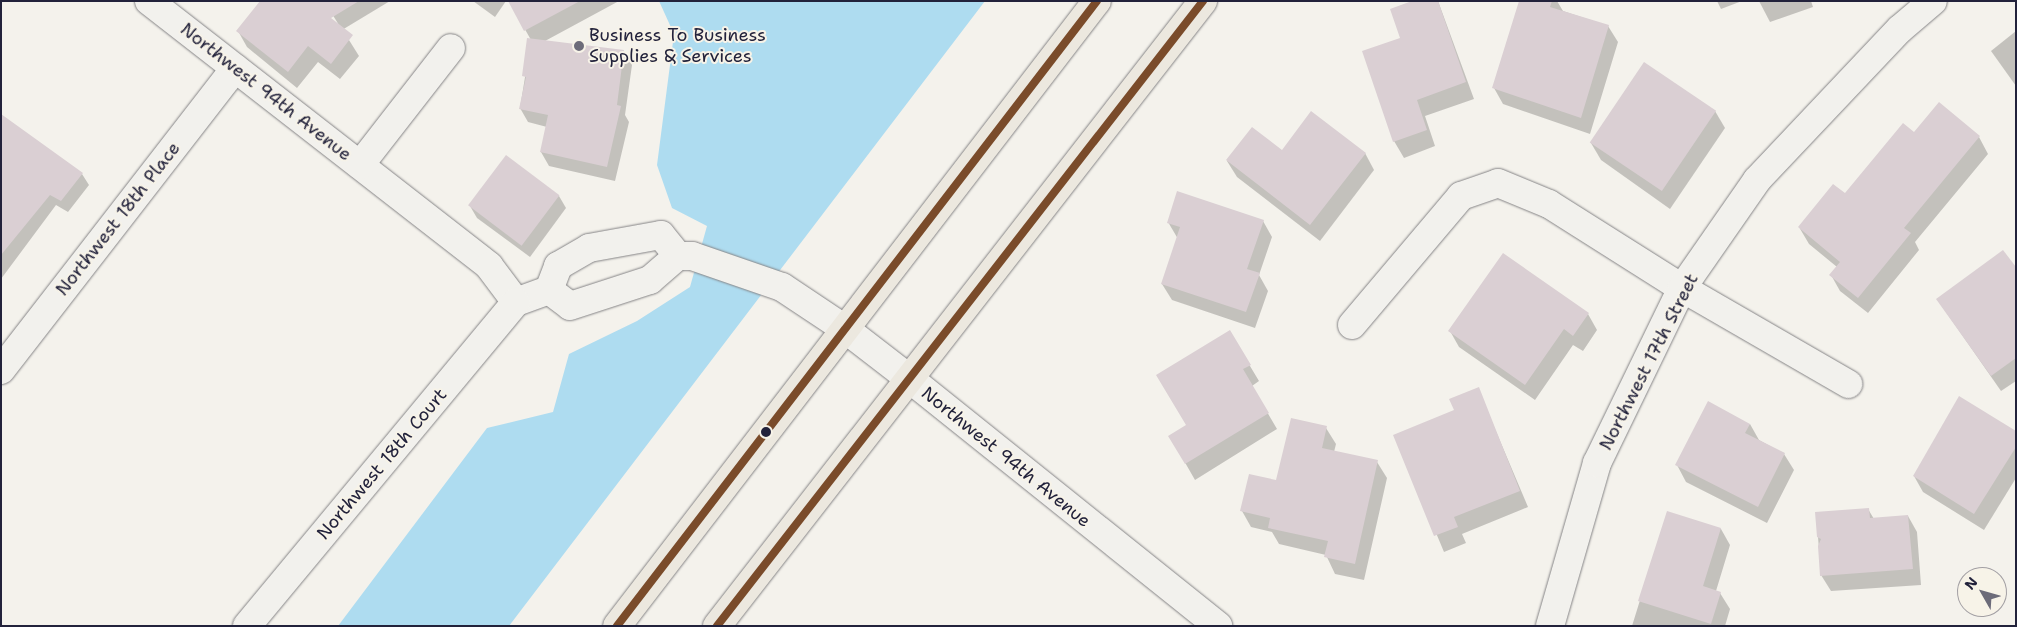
<!DOCTYPE html>
<html>
<head>
<meta charset="utf-8">
<style>
  body { margin:0 }
  #map { position:relative; width:2017px; height:627px; overflow:hidden; background:#f4f2ec; font-family:"Shantell Sans",sans-serif }
  div>[style] { position:absolute }
  [style*='--x'] { left:calc(var(--x)*1px); top:calc(var(--y)*1px); width:calc(var(--w)*1px); rotate:calc(var(--a)*1deg) }
  .water>* { inset:0; background:#aedcf0 }
  .shadow>* { inset:0; background:#0003 }
  .building>* { inset:0; background:#dacfd3; transform-origin:0 0 }
  .roads { filter:drop-shadow(0 0 1px #858486) drop-shadow(0 0 1px #858486) }
  .minor>* { height:28px; margin:-14px; padding:0 14px; transform-origin:14px; border-radius:14px; background:#f2f1ed }
  .highway>* { height:28px; margin:-14px; padding:0 14px; transform-origin:14px; border-radius:14px; background:#ece8df }
  .bus-1>* { height:8px; margin:-4px; padding:0 4px; transform-origin:4px; border-radius:4px; background:#7a4b2a }
  .dots>* { width:14px; height:14px; translate:-50% -50%; box-sizing:border-box; border:2px solid #f7f3e8; border-radius:50% }
  span { translate:-50% -50%; white-space:nowrap; text-align:center; line-height:1.15; -webkit-text-stroke:4px #f7f3e8; paint-order:stroke }
  .poi-label { font-size:18px; color:#22223b }
  .left { translate:0 -50%; text-align:left }
  .street-label { font-size:18px; color:#22223b }
  .frame { position:absolute; inset:0; border:2px solid #22223b; pointer-events:none }
  .north { position:absolute; left:1957px; top:567px; width:50px; height:50px; box-sizing:border-box; background:#f7f3e8; border:1px solid #a29fa3; border-radius:50%; rotate:308deg; font-size:14px; font-weight:700; line-height:20px; text-align:center; color:#22223b }
  .north::after { content:''; display:block; margin:auto; width:18px; height:22px; background:#6c6b79; clip-path:polygon(50% 0,100% 100%,50% 72%,0 100%) }
</style>
</head>
<body>
<div id="map">
  <div class="water">
    <i style="clip-path:polygon(659px 1px,985px 1px,509px 626px,338px 626px,487px 428px,553px 412px,569px 354px,637px 321px,690px 287px,707px 226px,672px 208px,657px 165px,674px 34px)"></i>
  </div>
  <div class="shadow">
    <i style="clip-path:polygon(301px 1px,349px 40px,359px 56px,340px 79px,318px 62px,297px 88px,247px 47px,238px 31px)"></i>
    <i style="clip-path:polygon(324px 1px,390px 1px,342px 30px)"></i>
    <i style="clip-path:polygon(473px 1px,506px 1px,495px 17px)"></i>
    <i style="clip-path:polygon(509px 1px,619px 1px,545px 41px,623px 51px,632px 65px,625px 115px,629px 122px,615px 181px,549px 166px,541px 152px,547px 127px,528px 122px,520px 108px,531px 40px)"></i>
    <i style="clip-path:polygon(1438px 1px,1474px 99px,1425px 116px,1435px 146px,1404px 158px,1394px 141px,1402px 39px)"></i>
    <i style="clip-path:polygon(1520px 1px,1557px 1px,1563px 11px,1608px 26px,1618px 42px,1590px 134px,1503px 104px,1494px 88px)"></i>
    <i style="clip-path:polygon(1717px 1px,1742px 1px,1721px 9px)"></i>
    <i style="clip-path:polygon(1759px 1px,1811px 1px,1813px 7px,1770px 22px)"></i>
    <i style="clip-path:polygon(2016px 31px,2016px 86px,1991px 51px)"></i>
    <i style="clip-path:polygon(1939px 104px,1979px 137px,1988px 154px,1915px 242px,1919px 250px,1868px 313px,1840px 291px,1831px 275px,1837px 267px,1809px 244px,1799px 227px,1845px 195px,1914px 134px)"></i>
    <i style="clip-path:polygon(1715px 111px,1725px 128px,1670px 209px,1601px 160px,1591px 143px)"></i>
    <i style="clip-path:polygon(1px 115px,82px 174px,89px 185px,68px 212px,56px 205px,1px 279px)"></i>
    <i style="clip-path:polygon(1282px 151px,1365px 153px,1374px 170px,1320px 241px,1237px 177px,1227px 161px)"></i>
    <i style="clip-path:polygon(559px 196px,566px 208px,530px 257px,477px 218px,470px 206px)"></i>
    <i style="clip-path:polygon(1263px 221px,1272px 237px,1259px 275px,1268px 291px,1255px 328px,1172px 300px,1162px 284px,1178px 239px,1168px 222px)"></i>
    <i style="clip-path:polygon(2016px 270px,2016px 381px,2001px 391px,1937px 299px)"></i>
    <i style="clip-path:polygon(1588px 314px,1597px 330px,1583px 351px,1573px 345px,1535px 400px,1459px 347px,1450px 331px)"></i>
    <i style="clip-path:polygon(1229px 331px,1259px 381px,1252px 386px,1277px 429px,1195px 480px,1179px 452px)"></i>
    <i style="clip-path:polygon(1478px 389px,1528px 507px,1462px 534px,1466px 543px,1444px 552px,1395px 435px,1455px 411px)"></i>
    <i style="clip-path:polygon(1959px 398px,2016px 433px,2016px 478px,1984px 530px,1923px 492px,1914px 476px)"></i>
    <i style="clip-path:polygon(1750px 424px,1759px 440px,1784px 454px,1794px 470px,1767px 523px,1686px 482px,1677px 465px)"></i>
    <i style="clip-path:polygon(1326px 428px,1336px 444px,1334px 452px,1377px 462px,1387px 478px,1364px 580px,1335px 574px,1326px 555px,1279px 544px,1272px 532px,1251px 527px,1242px 511px,1277px 482px)"></i>
    <i style="clip-path:polygon(1868px 509px,1874px 519px,1908px 516px,1917px 532px,1921px 585px,1831px 591px,1821px 575px,1818px 537px)"></i>
    <i style="clip-path:polygon(1667px 513px,1721px 529px,1730px 545px,1716px 591px,1720px 593px,1730px 609px,1725px 626px,1632px 626px)"></i>
  </div>
  <div class="building">
    <i style="clip-path:polygon(260px 1px,359px 1px,331px 18px,353px 35px,331px 64px,308px 46px,288px 72px,236px 31px)"></i>
    <i style="clip-path:polygon(508px 1px,580px 1px,524px 31px)"></i>
    <i style="clip-path:polygon(1412px 1px,1438px 1px,1466px 82px,1417px 100px,1427px 130px,1393px 142px,1362px 51px,1400px 38px,1390px 9px)"></i>
    <i style="clip-path:polygon(1519px 1px,1552px 1px,1550px 7px,1609px 25px,1581px 118px,1492px 88px)"></i>
    <i style="clip-path:polygon(527px 38px,624px 50px,617px 105px,621px 106px,607px 167px,540px 152px,548px 115px,519px 109px,526px 77px,522px 76px)"></i>
    <i style="left:1644px;top:62px;width:87px;height:97px;rotate:34deg"></i>
    <i style="clip-path:polygon(1939px 102px,1980px 136px,1904px 228px,1911px 233px,1858px 298px,1829px 275px,1840px 262px,1798px 227px,1833px 184px,1845px 193px,1903px 123px,1914px 132px)"></i>
    <i style="clip-path:polygon(1311px 111px,1366px 153px,1310px 225px,1226px 160px,1252px 127px,1282px 150px)"></i>
    <i style="clip-path:polygon(1px 114px,83px 173px,61px 201px,50px 195px,1px 255px)"></i>
    <i style="left:506px;top:155px;width:67px;height:63px;rotate:37deg"></i>
    <i style="clip-path:polygon(1177px 191px,1264px 220px,1247px 269px,1260px 273px,1246px 312px,1161px 284px,1180px 227px,1167px 223px)"></i>
    <i style="clip-path:polygon(2003px 250px,2016px 267px,2016px 358px,1991px 376px,1936px 299px)"></i>
    <i style="clip-path:polygon(1503px 253px,1589px 313px,1573px 336px,1564px 329px,1525px 385px,1448px 331px)"></i>
    <i style="clip-path:polygon(1230px 330px,1251px 365px,1243px 369px,1269px 413px,1185px 464px,1168px 436px,1186px 425px,1156px 375px)"></i>
    <i style="clip-path:polygon(1479px 387px,1520px 491px,1454px 517px,1458px 527px,1434px 536px,1393px 435px,1454px 410px,1449px 399px)"></i>
    <i style="clip-path:polygon(1959px 396px,2016px 431px,2016px 447px,1974px 514px,1913px 476px)"></i>
    <i style="clip-path:polygon(1708px 401px,1750px 424px,1745px 433px,1785px 453px,1758px 507px,1675px 465px)"></i>
    <i style="clip-path:polygon(1291px 418px,1327px 426px,1322px 448px,1378px 460px,1355px 564px,1324px 557px,1328px 541px,1268px 528px,1270px 518px,1240px 511px,1249px 474px,1276px 480px)"></i>
    <i style="clip-path:polygon(1869px 508px,1870px 518px,1908px 515px,1913px 569px,1820px 576px,1818px 546px,1821px 539px,1817px 537px,1815px 512px)"></i>
    <i style="clip-path:polygon(1667px 511px,1721px 528px,1703px 586px,1721px 592px,1711px 624px,1638px 601px)"></i>
  </div>
  <div class="roads">
    <div class="minor">
      <i style="--x:149;--y:1;--w:431;--a:37.9"></i>
      <i style="--x:489;--y:266;--w:45;--a:53.1"></i>
      <i style="--x:516;--y:302;--w:35;--a:-20"></i>
      <i style="--x:360;--y:165;--w:148;--a:-52.1"></i>
      <i style="--x:549;--y:290;--w:26;--a:37"></i>
      <i style="--x:570;--y:306;--w:84;--a:-18"></i>
      <i style="--x:650;--y:280;--w:37;--a:-41"></i>
      <i style="--x:678;--y:256;--w:14;--a:0"></i>
      <i style="--x:692;--y:256;--w:95;--a:19"></i>
      <i style="--x:782;--y:287;--w:76;--a:33.7"></i>
      <i style="--x:845;--y:329;--w:82;--a:37.6"></i>
      <i style="--x:910;--y:379;--w:395;--a:38.7"></i>
      <i style="--x:549;--y:290;--w:26;--a:-69"></i>
      <i style="--x:558;--y:266;--w:36;--a:-30"></i>
      <i style="--x:589;--y:248;--w:73;--a:-10.2"></i>
      <i style="--x:661;--y:235;--w:27;--a:51"></i>
      <i style="--x:1352;--y:325;--w:169;--a:-49.8"></i>
      <i style="--x:1461;--y:196;--w:39;--a:-19"></i>
      <i style="--x:1498;--y:183;--w:55;--a:22.4"></i>
      <i style="--x:1549;--y:204;--w:157;--a:32.3"></i>
      <i style="--x:1682;--y:288;--w:192;--a:30"></i>
      <i style="--x:1;--y:370;--w:382;--a:-52.2"></i>
      <i style="--x:247;--y:626;--w:421;--a:-50.3"></i>
      <i style="--x:1550;--y:626;--w:170;--a:-73.9"></i>
      <i style="--x:1597;--y:463;--w:195;--a:-64.1"></i>
      <i style="--x:1682;--y:288;--w:131;--a:-55.2"></i>
      <i style="--x:1757;--y:180;--w:208;--a:-46.6"></i>
      <i style="--x:1900;--y:29;--w:43;--a:-40.3"></i>
    </div>
    <div class="highway">
      <i style="--x:617;--y:626;--w:788;--a:-52.48"></i>
      <i style="--x:717;--y:626;--w:792;--a:-52.13"></i>
    </div>
  </div>
  <div class="bus-1">
    <i style="--x:617;--y:626;--w:788;--a:-52.48"></i>
    <i style="--x:717;--y:626;--w:792;--a:-52.13"></i>
  </div>
  <div class="dots">
    <i style="left:579px;top:46px;background:#6c6b79"></i>
    <i style="left:766px;top:432px;background:#22223b"></i>
  </div>
  <div class="poi-label">
    <span class="left" style="left:589px;top:46px">Business To Business<br>Supplies &amp; Services</span>
  </div>
  <div class="street-label">
    <span style="left:266px;top:92px;rotate:38deg">Northwest 94th Avenue</span>
    <span style="left:118px;top:219px;rotate:-52deg">Northwest 18th Place</span>
    <span style="left:1649px;top:362px;rotate:-63deg">Northwest 17th Street</span>
    <span style="left:1006px;top:457px;rotate:39deg">Northwest 94th Avenue</span>
    <span style="left:382px;top:464px;rotate:-50deg">Northwest 18th Court</span>
  </div>
  <div class="frame"></div>
  <div class="north">N</div>
</div>
</body>
</html>
